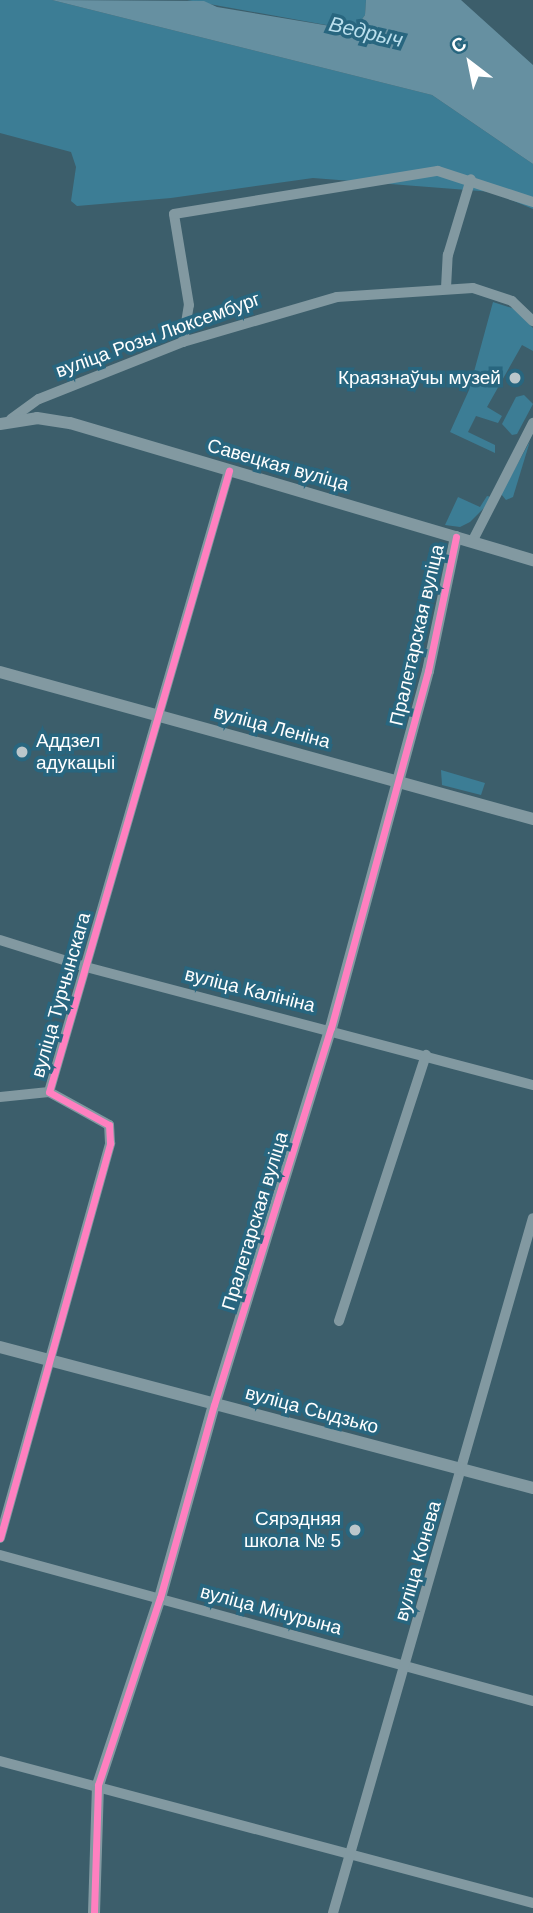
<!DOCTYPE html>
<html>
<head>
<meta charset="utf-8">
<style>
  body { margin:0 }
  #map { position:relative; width:533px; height:1913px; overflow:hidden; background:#3c5e6b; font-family:Helvetica,sans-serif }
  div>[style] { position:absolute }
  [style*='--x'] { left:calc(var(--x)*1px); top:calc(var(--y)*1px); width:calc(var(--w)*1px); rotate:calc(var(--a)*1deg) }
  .green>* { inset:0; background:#3c7d95 }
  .water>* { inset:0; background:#6690a1 }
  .minor>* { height:10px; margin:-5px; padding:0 5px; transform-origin:5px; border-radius:5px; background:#8299a1 }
  .tertiary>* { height:12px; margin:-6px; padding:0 6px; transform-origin:6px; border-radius:6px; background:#8299a1 }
  .cycleway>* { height:7px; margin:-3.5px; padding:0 3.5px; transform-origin:3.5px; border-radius:3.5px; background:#ff80c0 }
  .dots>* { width:19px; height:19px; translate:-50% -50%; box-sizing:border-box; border:4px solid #28667f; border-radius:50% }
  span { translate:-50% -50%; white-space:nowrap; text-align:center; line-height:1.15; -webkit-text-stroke:7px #28667f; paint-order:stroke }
  .street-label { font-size:19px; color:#fff }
  .poi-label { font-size:19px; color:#fff }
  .right { translate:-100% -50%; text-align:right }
  .left { translate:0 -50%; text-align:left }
  .water-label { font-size:21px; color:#badfed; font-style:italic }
  .north { position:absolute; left:435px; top:28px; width:70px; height:70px; -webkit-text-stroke:5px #28667f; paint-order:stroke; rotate:328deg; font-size:19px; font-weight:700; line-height:28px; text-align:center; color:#fff }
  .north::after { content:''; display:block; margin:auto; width:24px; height:32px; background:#fff; clip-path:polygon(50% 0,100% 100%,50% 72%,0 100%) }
</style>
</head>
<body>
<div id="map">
  <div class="green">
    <i style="clip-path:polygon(0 0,52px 0,432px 95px,533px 164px,533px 209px,493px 192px,313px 178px,171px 198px,77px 206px,71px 201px,76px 167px,71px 152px,0 133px)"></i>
    <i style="clip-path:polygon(187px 0,366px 0,365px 15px,354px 30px)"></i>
    <i style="clip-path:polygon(493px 302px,515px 309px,533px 328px,533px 351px,522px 345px,487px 407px,502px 416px,498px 423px,476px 416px,468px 432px,495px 445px,495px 453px,450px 432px,469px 390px)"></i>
    <i style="clip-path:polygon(524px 395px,533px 404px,517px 434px,512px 435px,502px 424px,516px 397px)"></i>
    <i style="clip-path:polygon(530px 441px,513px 497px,506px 500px,501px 494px)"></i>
    <i style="clip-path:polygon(487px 496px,491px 497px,484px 508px,470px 522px,460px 527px,445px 525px,458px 497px,480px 507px)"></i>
    <i style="clip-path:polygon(441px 770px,485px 783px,481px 795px,442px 785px)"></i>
  </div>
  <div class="water">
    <i style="clip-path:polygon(52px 0,204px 1px,217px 7px,354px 30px,365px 15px,366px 0,461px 0,533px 65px,533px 164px,432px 95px)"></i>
  </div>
  <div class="minor">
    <i style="--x:446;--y:288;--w:33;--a:-87"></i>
    <i style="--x:448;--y:255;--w:79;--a:-73.2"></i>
    <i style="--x:183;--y:342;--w:37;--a:-81"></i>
    <i style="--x:189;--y:305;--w:92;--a:-99.4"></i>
    <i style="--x:174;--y:214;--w:267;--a:-9.3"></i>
    <i style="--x:438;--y:171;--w:100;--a:18.1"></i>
    <i style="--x:11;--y:419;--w:34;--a:-36"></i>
    <i style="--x:39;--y:399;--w:155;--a:-21.6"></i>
    <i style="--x:183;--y:342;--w:160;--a:-16.3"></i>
    <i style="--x:337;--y:297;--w:136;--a:-3.8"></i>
    <i style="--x:473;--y:288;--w:41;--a:18.4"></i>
    <i style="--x:512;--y:301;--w:29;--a:44"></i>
    <i style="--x:472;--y:542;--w:134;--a:-62.9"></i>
    <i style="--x:0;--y:940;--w:90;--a:17.4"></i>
    <i style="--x:86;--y:967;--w:462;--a:14.8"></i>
    <i style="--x:0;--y:1097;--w:49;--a:-5.8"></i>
    <i style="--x:339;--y:1321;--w:280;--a:-71.9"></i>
    <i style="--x:0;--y:1538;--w:410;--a:-74.4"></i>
    <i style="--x:110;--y:1143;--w:18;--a:-93"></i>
    <i style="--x:109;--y:1125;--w:68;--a:-151.2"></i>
    <i style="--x:49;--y:1092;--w:647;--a:-73.84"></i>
    <i style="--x:0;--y:1555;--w:553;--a:15.32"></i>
    <i style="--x:0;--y:1761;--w:552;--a:14.92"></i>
    <i style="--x:333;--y:1913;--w:723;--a:-73.95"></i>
  </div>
  <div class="tertiary">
    <i style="--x:0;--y:424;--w:37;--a:-9"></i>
    <i style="--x:37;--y:418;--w:33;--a:9"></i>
    <i style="--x:70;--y:423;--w:483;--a:16.5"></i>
    <i style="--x:0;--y:672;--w:553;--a:15.42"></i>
    <i style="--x:0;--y:1347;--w:551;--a:14.82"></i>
    <i style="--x:94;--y:1913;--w:128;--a:-88.2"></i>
    <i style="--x:98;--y:1785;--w:197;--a:-71.7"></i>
    <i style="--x:160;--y:1598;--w:200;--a:-74.4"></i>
    <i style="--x:214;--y:1405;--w:395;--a:-72.8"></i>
    <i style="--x:331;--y:1028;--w:370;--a:-74.8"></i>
    <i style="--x:428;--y:671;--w:137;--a:-78.2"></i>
  </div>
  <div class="cycleway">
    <i style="--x:0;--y:1538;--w:410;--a:-74.4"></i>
    <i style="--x:110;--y:1143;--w:18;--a:-93"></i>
    <i style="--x:109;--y:1125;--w:68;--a:-151.2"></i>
    <i style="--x:49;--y:1092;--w:647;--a:-73.84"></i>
    <i style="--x:94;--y:1913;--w:128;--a:-88.2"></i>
    <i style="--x:98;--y:1785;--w:197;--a:-71.7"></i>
    <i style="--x:160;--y:1598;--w:200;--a:-74.4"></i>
    <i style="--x:214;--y:1405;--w:395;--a:-72.8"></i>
    <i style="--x:331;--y:1028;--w:370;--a:-74.8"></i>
    <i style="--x:428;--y:671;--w:137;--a:-78.2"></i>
  </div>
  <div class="dots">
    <i style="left:515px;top:378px;background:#bbc7cb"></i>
    <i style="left:22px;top:752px;background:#bbc7cb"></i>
    <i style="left:355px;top:1530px;background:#bbc7cb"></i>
  </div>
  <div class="street-label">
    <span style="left:158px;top:335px;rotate:-20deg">вуліца Розы Люксембург</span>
    <span style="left:278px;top:465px;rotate:16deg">Савецкая вуліца</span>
    <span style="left:417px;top:635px;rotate:-77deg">Пралетарская вуліца</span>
    <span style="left:272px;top:727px;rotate:15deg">вуліца Леніна</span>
    <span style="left:250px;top:990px;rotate:14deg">вуліца Калініна</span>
    <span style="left:61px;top:995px;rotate:-74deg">вуліца Турчынскага</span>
    <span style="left:255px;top:1221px;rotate:-73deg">Пралетарская вуліца</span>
    <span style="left:312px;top:1410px;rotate:15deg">вуліца Сыдзько</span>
    <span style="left:418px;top:1561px;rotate:-74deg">вуліца Конева</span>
    <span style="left:271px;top:1610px;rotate:15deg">вуліца Мічурына</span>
  </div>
  <div class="poi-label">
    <span class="right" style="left:501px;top:378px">Краязнаўчы музей</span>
    <span class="left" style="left:36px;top:752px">Аддзел<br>адукацыі</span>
    <span class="right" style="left:341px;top:1530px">Сярэдняя<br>школа № 5</span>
  </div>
  <div class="water-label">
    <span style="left:366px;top:32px;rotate:13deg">Ведрыч</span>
  </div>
  <div class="north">С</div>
</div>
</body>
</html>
